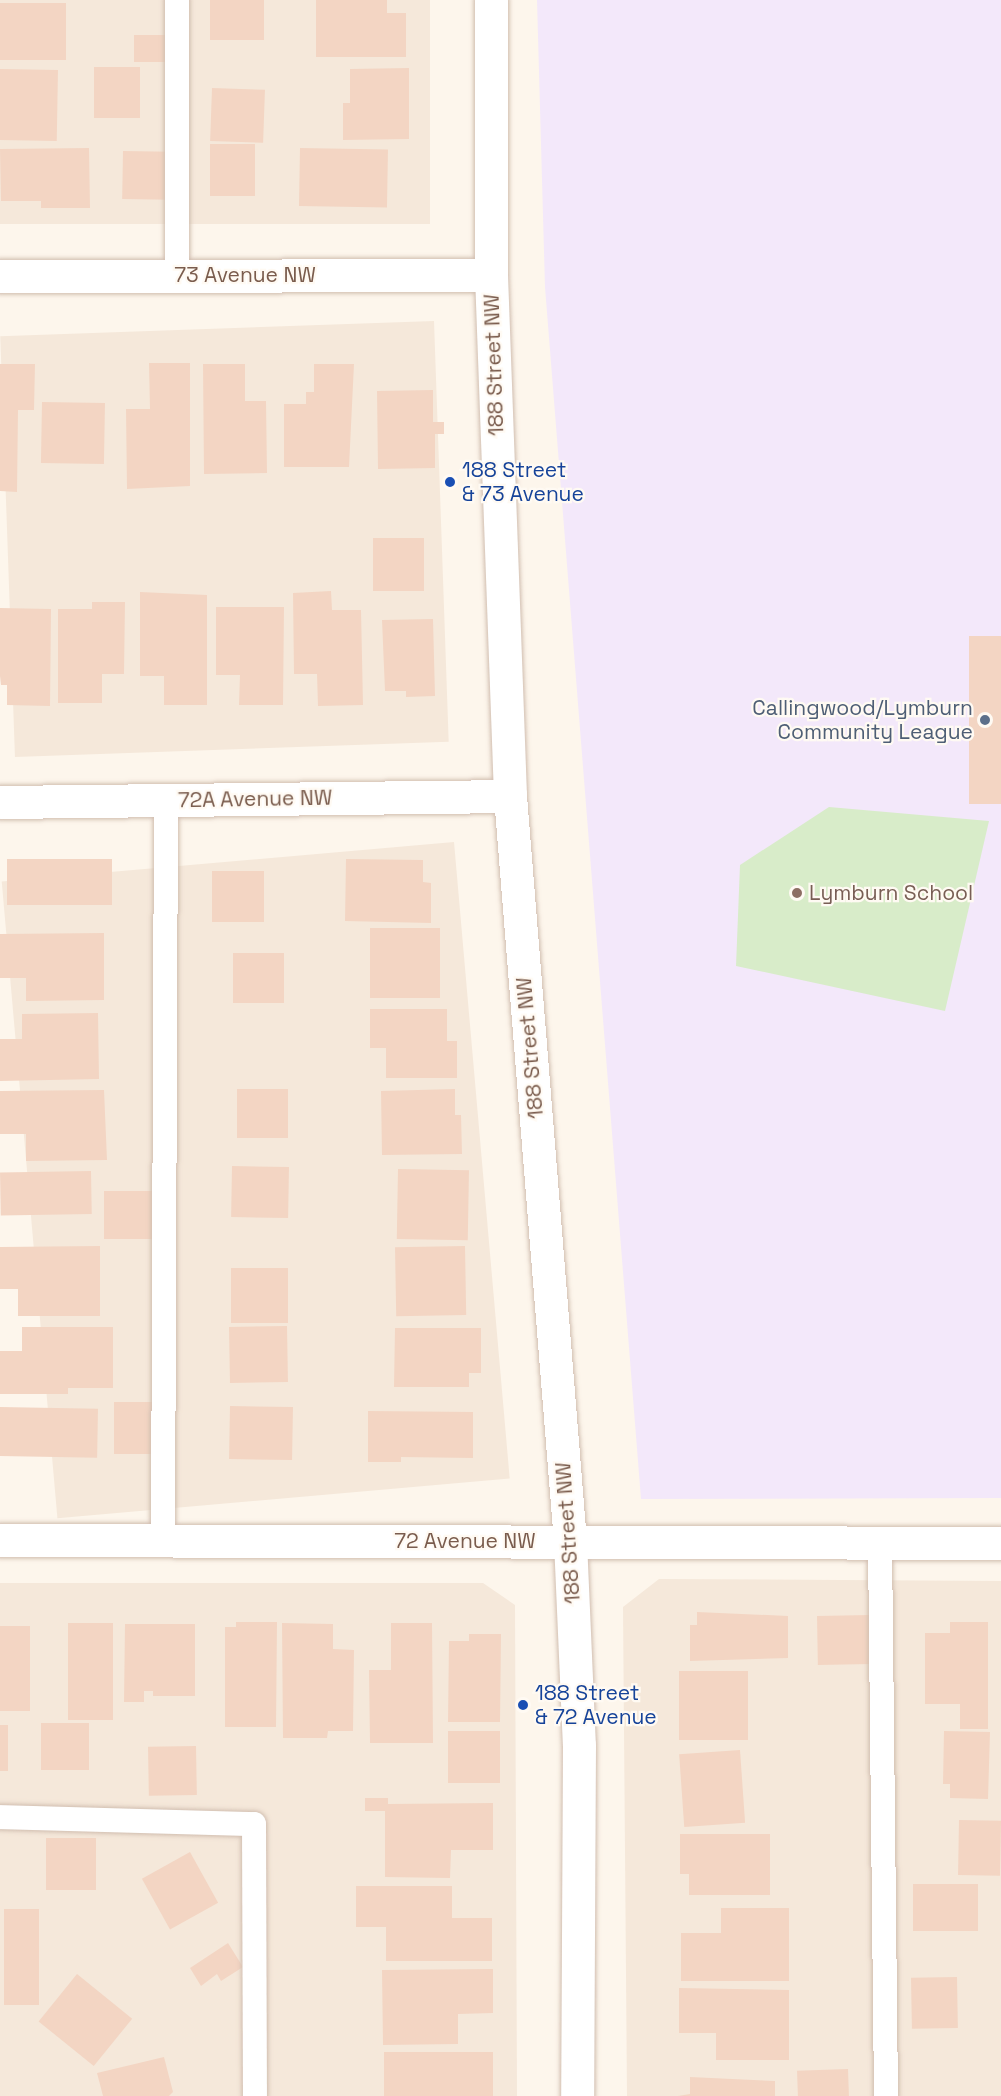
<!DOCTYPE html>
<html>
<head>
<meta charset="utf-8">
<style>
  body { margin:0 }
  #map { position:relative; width:1001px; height:2096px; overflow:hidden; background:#fdf6ec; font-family:"Space Grotesk",sans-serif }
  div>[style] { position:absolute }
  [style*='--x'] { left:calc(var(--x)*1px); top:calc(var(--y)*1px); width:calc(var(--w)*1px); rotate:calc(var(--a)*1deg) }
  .residential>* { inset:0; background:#f5e8da; transform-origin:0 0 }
  .education>* { inset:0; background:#f3e8fa }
  .green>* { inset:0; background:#d8ecc9 }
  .building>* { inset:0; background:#f3d5c3; transform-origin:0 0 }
  .roads { filter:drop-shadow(0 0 2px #d1beb0) drop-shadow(0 0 2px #d1beb0) }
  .service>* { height:24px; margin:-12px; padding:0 12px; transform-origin:12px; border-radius:12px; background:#fff }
  .minor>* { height:33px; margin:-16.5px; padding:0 16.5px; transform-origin:16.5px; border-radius:16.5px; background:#fff }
  .tertiary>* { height:33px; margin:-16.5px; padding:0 16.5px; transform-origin:16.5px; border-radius:16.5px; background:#fff }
  .dots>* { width:16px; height:16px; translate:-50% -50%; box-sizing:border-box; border:3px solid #fffaf3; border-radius:50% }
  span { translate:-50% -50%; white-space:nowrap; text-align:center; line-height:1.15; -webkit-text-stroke:4.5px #fffaf3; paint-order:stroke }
  .street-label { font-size:21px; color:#7a5c4d }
  .transit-label { font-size:21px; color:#164399 }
  .left { translate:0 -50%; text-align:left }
  .service-label { font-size:21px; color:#4e5e75 }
  .right { translate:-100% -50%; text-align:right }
  .education-label { font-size:21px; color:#785e54 }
</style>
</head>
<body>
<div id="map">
  <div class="residential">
    <i style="left:0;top:0;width:430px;height:224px"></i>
    <i style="left:434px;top:321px;width:421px;height:434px;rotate:88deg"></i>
    <i style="left:454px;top:842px;width:639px;height:454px;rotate:85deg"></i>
    <i style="clip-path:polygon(659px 1579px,1001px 1581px,1001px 2096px,627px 2096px,623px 1607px)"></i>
    <i style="clip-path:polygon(0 1583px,483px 1583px,515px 1605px,517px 2096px,0 2096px)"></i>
  </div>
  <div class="education">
    <i style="clip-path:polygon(537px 0,1001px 0,1001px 1498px,641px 1499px,545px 287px)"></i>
  </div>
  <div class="green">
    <i style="clip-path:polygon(829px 807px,989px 821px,945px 1011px,736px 966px,740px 865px)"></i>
  </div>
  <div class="building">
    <i style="left:210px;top:0;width:54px;height:40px"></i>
    <i style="clip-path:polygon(316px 0,387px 0,387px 13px,406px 13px,406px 57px,316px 57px)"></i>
    <i style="left:0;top:3px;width:66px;height:57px"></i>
    <i style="left:134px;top:35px;width:35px;height:27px"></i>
    <i style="left:140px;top:67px;width:51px;height:46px;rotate:90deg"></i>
    <i style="clip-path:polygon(409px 68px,409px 139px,343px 140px,343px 103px,350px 103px,350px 69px)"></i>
    <i style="left:0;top:69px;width:58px;height:71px;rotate:1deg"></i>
    <i style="left:212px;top:88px;width:53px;height:53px;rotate:2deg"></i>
    <i style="left:210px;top:144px;width:45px;height:52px"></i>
    <i style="clip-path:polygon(89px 148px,90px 208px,41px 208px,41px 201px,1px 201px,0 149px)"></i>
    <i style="left:300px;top:148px;width:88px;height:58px;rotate:1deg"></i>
    <i style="left:123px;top:151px;width:48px;height:48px;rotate:1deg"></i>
    <i style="clip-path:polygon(149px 363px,190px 363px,190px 486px,127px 489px,126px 409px,150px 409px)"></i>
    <i style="clip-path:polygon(0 364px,35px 364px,34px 410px,18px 410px,17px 492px,0 491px)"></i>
    <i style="clip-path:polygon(203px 364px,245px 364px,245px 401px,266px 401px,267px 473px,204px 474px)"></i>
    <i style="clip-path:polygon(314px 364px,354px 364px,349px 467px,284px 467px,284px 404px,306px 404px,306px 392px,314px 392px)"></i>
    <i style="clip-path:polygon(433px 390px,433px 422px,444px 422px,444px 434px,435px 434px,435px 468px,378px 469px,377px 391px)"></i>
    <i style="left:42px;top:402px;width:63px;height:61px;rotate:1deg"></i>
    <i style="left:373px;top:538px;width:51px;height:53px"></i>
    <i style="clip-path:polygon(331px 591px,332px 610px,361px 610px,363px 705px,318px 706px,317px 674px,294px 674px,293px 593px)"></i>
    <i style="clip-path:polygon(140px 592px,207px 595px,207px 705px,164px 705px,164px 676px,140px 676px)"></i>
    <i style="clip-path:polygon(92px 602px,125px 602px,124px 674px,102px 674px,102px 703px,58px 703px,58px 609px,92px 609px)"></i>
    <i style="clip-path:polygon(216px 607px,284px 607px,283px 705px,239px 705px,240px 675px,216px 675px)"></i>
    <i style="clip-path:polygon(0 608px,51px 609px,50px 706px,7px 705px,7px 685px,1px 685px,0 676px)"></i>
    <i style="clip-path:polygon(433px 619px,435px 696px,406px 697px,406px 691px,385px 691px,382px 620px)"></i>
    <i style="left:969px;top:636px;width:32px;height:168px"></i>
    <i style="left:7px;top:859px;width:105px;height:46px"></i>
    <i style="clip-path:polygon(346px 859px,423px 860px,423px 882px,431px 883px,431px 923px,345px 921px)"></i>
    <i style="left:212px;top:871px;width:52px;height:51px"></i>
    <i style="left:370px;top:928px;width:70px;height:70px"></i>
    <i style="clip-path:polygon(104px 933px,104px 1000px,26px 1001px,26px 978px,0 978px,0 934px)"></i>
    <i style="left:233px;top:953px;width:51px;height:50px"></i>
    <i style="clip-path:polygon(370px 1009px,447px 1009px,447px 1041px,457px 1041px,457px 1078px,386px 1078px,386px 1048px,370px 1048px)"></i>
    <i style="clip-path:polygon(98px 1013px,99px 1079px,0 1081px,0 1039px,22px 1039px,22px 1014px)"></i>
    <i style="left:237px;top:1089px;width:51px;height:49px"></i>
    <i style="clip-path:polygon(455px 1089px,455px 1115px,461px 1115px,462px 1154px,382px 1155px,381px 1091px)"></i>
    <i style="clip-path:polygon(104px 1090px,107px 1160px,26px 1161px,26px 1134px,0 1134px,0 1091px)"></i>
    <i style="left:232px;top:1166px;width:57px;height:51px;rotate:1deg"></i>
    <i style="left:398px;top:1169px;width:71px;height:70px;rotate:1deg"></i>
    <i style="left:91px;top:1171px;width:43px;height:91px;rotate:89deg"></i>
    <i style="left:104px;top:1191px;width:48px;height:48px"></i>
    <i style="clip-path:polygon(100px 1246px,100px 1316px,18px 1316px,18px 1289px,0 1289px,0 1247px)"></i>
    <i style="left:465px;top:1246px;width:69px;height:70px;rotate:89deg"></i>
    <i style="left:231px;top:1268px;width:57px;height:55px"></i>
    <i style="left:287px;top:1326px;width:56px;height:58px;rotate:89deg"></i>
    <i style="clip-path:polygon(22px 1327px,113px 1327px,113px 1388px,68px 1388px,68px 1394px,0 1394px,0 1351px,22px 1351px)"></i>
    <i style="clip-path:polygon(395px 1328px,481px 1328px,481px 1373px,469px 1373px,469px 1387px,394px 1387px)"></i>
    <i style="left:163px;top:1402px;width:52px;height:49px;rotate:90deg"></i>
    <i style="left:230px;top:1406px;width:63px;height:53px;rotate:1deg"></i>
    <i style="left:0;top:1407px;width:98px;height:49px;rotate:1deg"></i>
    <i style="clip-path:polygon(368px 1411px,473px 1412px,473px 1458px,401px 1457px,401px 1462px,368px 1462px)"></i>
    <i style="clip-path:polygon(697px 1612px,788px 1616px,788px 1658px,690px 1661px,690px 1625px,697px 1625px)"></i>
    <i style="left:870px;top:1615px;width:49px;height:53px;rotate:89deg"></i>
    <i style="clip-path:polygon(236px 1622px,277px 1622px,276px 1727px,225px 1727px,225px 1627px,236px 1627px)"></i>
    <i style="clip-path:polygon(950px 1622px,988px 1622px,988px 1729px,960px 1729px,960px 1704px,925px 1704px,925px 1633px,950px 1633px)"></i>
    <i style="left:68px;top:1623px;width:45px;height:97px"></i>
    <i style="clip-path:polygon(282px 1623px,333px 1624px,333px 1649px,354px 1650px,353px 1731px,328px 1731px,327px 1738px,283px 1738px)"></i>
    <i style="clip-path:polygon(391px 1623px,432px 1623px,433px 1743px,370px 1743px,369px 1670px,391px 1670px)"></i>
    <i style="clip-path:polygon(125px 1624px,195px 1624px,195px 1696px,153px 1696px,153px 1691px,144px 1691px,144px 1702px,124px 1702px)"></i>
    <i style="left:0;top:1626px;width:30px;height:85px"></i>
    <i style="clip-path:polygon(469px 1634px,501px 1634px,500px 1722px,448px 1722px,449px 1641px,469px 1641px)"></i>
    <i style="left:748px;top:1671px;width:69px;height:69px;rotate:90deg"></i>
    <i style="left:41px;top:1723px;width:48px;height:47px"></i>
    <i style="left:0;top:1725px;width:8px;height:46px"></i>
    <i style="left:448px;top:1731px;width:52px;height:52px"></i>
    <i style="clip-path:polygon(944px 1731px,990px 1732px,988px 1799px,950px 1798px,950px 1784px,943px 1784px)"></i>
    <i style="left:196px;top:1746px;width:49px;height:48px;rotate:89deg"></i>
    <i style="left:740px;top:1750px;width:73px;height:61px;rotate:86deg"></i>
    <i style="clip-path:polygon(365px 1798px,388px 1798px,388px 1804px,493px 1803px,493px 1850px,451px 1850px,450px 1878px,385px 1877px,385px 1811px,365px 1811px)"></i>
    <i style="left:959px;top:1820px;width:42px;height:55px;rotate:1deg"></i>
    <i style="clip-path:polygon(680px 1834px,770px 1834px,770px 1895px,689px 1895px,689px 1874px,680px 1874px)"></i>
    <i style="left:46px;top:1838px;width:50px;height:52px"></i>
    <i style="left:190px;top:1852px;width:58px;height:55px;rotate:61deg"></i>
    <i style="left:913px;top:1884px;width:65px;height:47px"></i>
    <i style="clip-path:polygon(356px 1886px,452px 1886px,452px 1918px,492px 1918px,492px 1961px,386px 1961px,386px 1927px,356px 1927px)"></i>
    <i style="clip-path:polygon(721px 1908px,789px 1908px,789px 1981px,681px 1981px,681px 1933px,721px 1933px)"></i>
    <i style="left:4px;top:1909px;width:35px;height:96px"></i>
    <i style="clip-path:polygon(228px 1943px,243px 1967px,221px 1981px,217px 1974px,201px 1986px,190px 1968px)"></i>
    <i style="clip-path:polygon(493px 1969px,493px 2013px,458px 2014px,458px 2044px,383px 2045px,382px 1970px)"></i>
    <i style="left:77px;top:1974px;width:71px;height:61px;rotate:39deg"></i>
    <i style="left:957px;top:1977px;width:51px;height:46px;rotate:89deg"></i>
    <i style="clip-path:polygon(679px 1988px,789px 1990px,789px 2060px,716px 2060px,716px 2033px,679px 2033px)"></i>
    <i style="left:384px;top:2052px;width:109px;height:44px"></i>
    <i style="clip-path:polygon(164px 2057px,173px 2092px,169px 2096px,103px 2096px,97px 2073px)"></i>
    <i style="left:848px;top:2069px;width:27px;height:51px;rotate:88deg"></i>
    <i style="clip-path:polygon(690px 2077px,775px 2081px,775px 2096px,678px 2096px,690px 2094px)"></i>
  </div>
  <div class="roads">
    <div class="service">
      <i style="--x:177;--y:276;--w:276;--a:-90"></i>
      <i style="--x:163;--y:1541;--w:741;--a:-89.77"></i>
      <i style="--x:880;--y:1542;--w:554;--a:89.38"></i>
      <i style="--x:0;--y:1817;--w:254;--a:1.6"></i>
      <i style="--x:254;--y:1824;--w:272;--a:89.8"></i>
    </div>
    <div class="minor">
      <i style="--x:0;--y:276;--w:491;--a:-0.1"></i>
      <i style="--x:0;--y:802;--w:510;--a:-0.67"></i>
      <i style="--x:0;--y:1540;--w:1001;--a:0.17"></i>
    </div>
    <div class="tertiary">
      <i style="--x:491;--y:0;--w:275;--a:90"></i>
      <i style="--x:491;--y:275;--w:521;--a:87.91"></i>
      <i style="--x:510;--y:796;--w:747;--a:85.4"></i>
      <i style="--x:570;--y:1541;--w:204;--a:87.5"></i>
      <i style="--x:579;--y:1745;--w:351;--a:90.3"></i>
    </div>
  </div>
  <div class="dots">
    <i style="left:450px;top:482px;background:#1a4fb4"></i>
    <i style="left:985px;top:720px;background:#5c6f8a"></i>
    <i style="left:797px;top:893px;background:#8d6e63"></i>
    <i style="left:523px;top:1705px;background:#1a4fb4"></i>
  </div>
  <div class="street-label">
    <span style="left:245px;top:275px">73 Avenue NW</span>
    <span style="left:494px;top:365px;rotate:-92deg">188 Street NW</span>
    <span style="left:255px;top:799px;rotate:-1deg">72A Avenue NW</span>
    <span style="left:530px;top:1048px;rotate:-95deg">188 Street NW</span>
    <span style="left:568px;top:1533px;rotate:-94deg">188 Street NW</span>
    <span style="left:465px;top:1541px">72 Avenue NW</span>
  </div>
  <div class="transit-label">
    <span class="left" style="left:462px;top:482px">188 Street<br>&amp; 73 Avenue</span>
    <span class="left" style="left:535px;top:1705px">188 Street<br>&amp; 72 Avenue</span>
  </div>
  <div class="service-label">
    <span class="right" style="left:973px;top:720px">Callingwood/Lymburn<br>Community League</span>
  </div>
  <div class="education-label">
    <span class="left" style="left:809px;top:893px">Lymburn School</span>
  </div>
</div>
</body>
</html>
